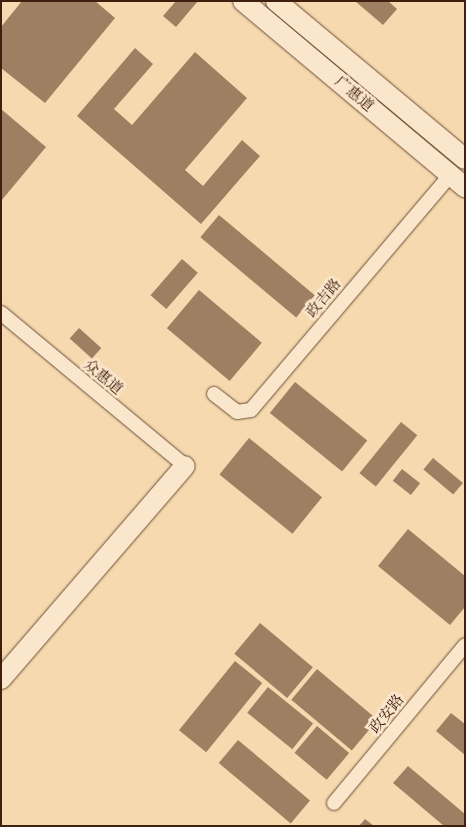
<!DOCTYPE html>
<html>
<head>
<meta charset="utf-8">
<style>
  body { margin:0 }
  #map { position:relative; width:466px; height:827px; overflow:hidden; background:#f6d9af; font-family:"IM FELL French Canon","Noto Serif SC",serif }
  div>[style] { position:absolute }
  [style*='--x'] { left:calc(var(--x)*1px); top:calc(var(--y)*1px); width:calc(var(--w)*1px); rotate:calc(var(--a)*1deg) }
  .building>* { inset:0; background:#9f7f62; transform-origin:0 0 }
  .roads { filter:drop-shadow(0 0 1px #6e4d36) drop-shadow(0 0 1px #6e4d36) }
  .street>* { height:14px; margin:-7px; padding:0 7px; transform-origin:7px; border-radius:7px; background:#f9e6cb }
  .secondary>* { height:20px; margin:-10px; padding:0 10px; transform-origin:10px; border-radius:10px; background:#f9e6cb }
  span { translate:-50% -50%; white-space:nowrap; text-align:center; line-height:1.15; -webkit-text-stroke:5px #f9e6cb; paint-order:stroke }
  .street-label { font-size:15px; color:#411e0e }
  .frame { position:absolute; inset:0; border:2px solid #411e0e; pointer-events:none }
</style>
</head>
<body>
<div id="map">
  <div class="building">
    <i style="clip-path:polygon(22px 1px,95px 1px,115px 18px,45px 103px,1px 68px,1px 27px)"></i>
    <i style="clip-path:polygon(176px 1px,198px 1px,176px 27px,163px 16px)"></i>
    <i style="clip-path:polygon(355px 1px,388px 1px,397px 9px,383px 25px)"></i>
    <i style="clip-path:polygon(135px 48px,153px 64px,114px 109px,132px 125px,195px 52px,247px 98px,185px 170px,203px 186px,242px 140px,260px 156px,201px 224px,77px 116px)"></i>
    <i style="clip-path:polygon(1px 109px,46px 147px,1px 201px)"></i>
    <i style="left:219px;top:215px;width:125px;height:29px;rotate:40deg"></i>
    <i style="left:182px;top:259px;width:21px;height:48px;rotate:41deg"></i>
    <i style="left:199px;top:290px;width:82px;height:50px;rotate:40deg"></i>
    <i style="left:79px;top:328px;width:30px;height:14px;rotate:42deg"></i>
    <i style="left:295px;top:382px;width:93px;height:40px;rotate:39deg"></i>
    <i style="left:401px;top:422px;width:21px;height:66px;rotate:39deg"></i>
    <i style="left:249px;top:438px;width:94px;height:47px;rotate:39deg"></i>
    <i style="left:433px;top:458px;width:39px;height:15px;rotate:40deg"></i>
    <i style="left:402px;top:469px;width:23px;height:15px;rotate:38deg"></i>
    <i style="clip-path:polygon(408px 529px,465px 576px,465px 607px,450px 625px,378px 566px)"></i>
    <i style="left:260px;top:623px;width:69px;height:40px;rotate:40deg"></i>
    <i style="left:235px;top:661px;width:35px;height:89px;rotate:39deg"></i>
    <i style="left:317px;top:669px;width:79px;height:40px;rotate:40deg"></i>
    <i style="left:268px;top:687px;width:58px;height:33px;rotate:39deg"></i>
    <i style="clip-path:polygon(451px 713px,465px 724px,465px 755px,436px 731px)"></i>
    <i style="left:317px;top:726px;width:42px;height:35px;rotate:40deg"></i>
    <i style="left:238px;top:740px;width:94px;height:30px;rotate:40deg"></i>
    <i style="clip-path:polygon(408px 766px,465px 814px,465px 826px,444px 826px,393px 783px)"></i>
    <i style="clip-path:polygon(365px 819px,374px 826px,359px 826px)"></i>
  </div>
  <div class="roads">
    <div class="street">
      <i style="--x:1;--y:313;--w:239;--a:39.7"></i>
      <i style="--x:214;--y:394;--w:29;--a:38"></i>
      <i style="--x:237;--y:412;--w:14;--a:-8"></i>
      <i style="--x:251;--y:410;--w:308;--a:-49.7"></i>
      <i style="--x:334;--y:803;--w:205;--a:-50.3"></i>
    </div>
    <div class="secondary">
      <i style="--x:243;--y:1;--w:290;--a:40"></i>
      <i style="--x:276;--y:1;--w:246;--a:39.9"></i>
      <i style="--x:1;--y:679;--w:281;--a:-49.2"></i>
    </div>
  </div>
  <div class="street-label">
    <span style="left:354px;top:94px;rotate:40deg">广惠道</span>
    <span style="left:324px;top:298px;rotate:-50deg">政吉路</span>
    <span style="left:103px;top:377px;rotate:40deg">众惠道</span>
    <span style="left:387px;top:714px;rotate:-51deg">政安路</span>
  </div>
  <div class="frame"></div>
</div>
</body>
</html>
